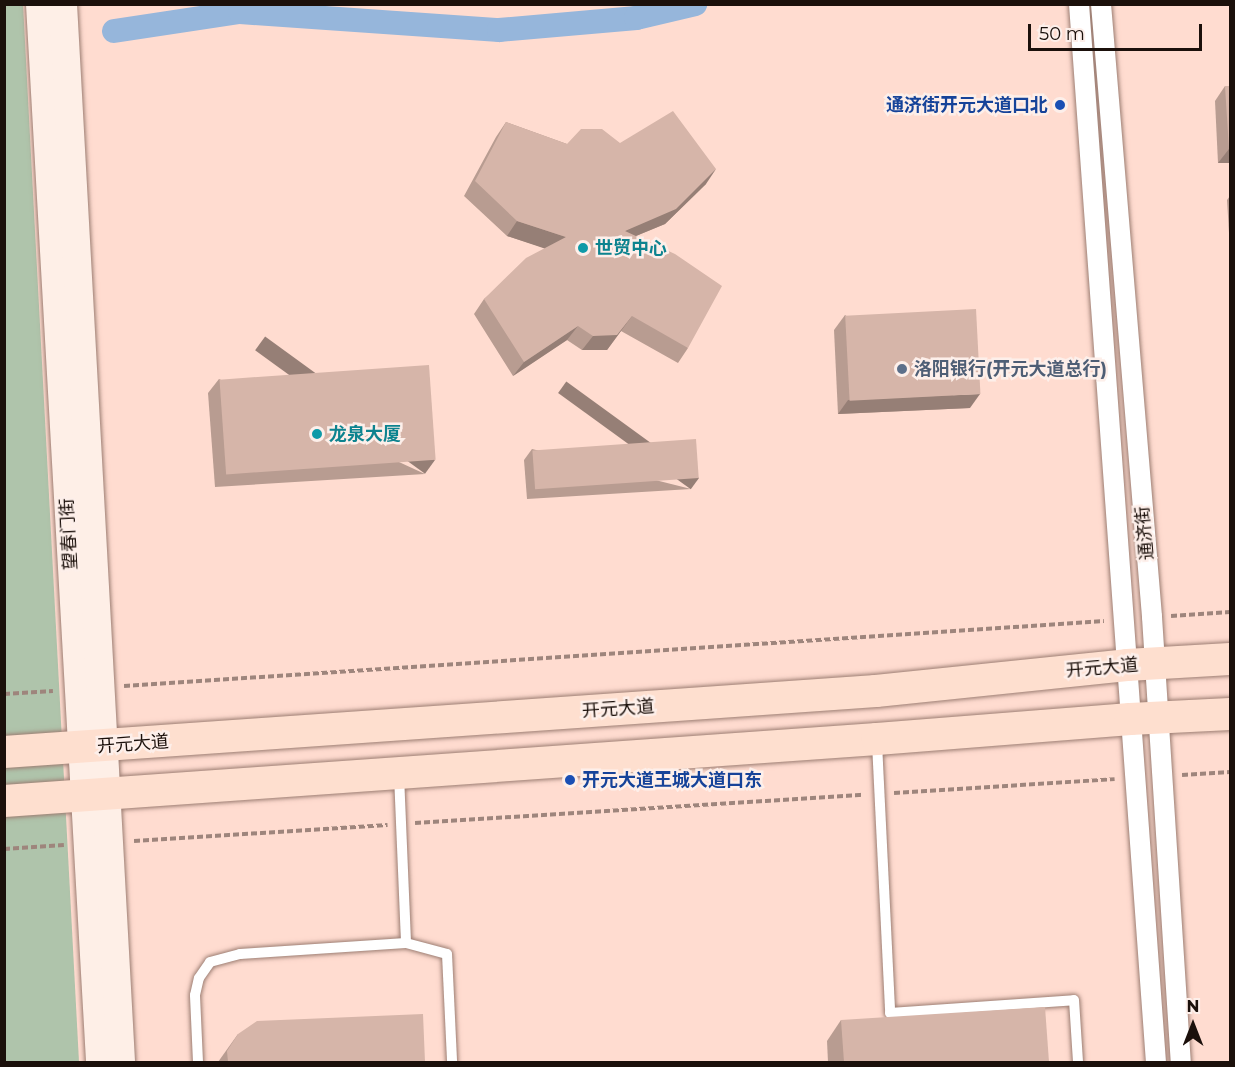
<!DOCTYPE html>
<html>
<head>
<meta charset="utf-8">
<style>
  body { margin:0 }
  #map { position:relative; width:1235px; height:1067px; overflow:hidden; background:#ffdcd0; font-family:Montserrat,"Noto Sans SC",sans-serif }
  div>[style] { position:absolute }
  [style*='--x'] { left:calc(var(--x)*1px); top:calc(var(--y)*1px); width:calc(var(--w)*1px); rotate:calc(var(--a)*1deg) }
  .green>* { inset:0; background:#afc4ab }
  .canal>* { height:24px; margin:-12px; padding:0 12px; transform-origin:12px; border-radius:12px; background:#96b6db }
  .path>* { height:4px; margin-top:-2px; transform-origin:0; background:repeating-linear-gradient(90deg,#9e857c 0 6px,transparent 0 9px) }
  .roads { filter:drop-shadow(0 0 2px #9d7e73) drop-shadow(0 0 2px #9d7e73) }
  .lane>* { height:10px; margin:-5px; padding:0 5px; transform-origin:5px; border-radius:5px; background:#fff }
  .street>* { height:20px; margin:-10px; padding:0 10px; transform-origin:10px; border-radius:10px; background:#fff }
  .secondary>* { height:28px; margin:-14px; padding:0 14px; transform-origin:14px; border-radius:14px; background:#feefe7 }
  .primary>* { height:32px; margin:-16px; padding:0 16px; transform-origin:16px; border-radius:16px; background:#fedfcf }
  .wall>* { inset:0; background:#b89c91 }
  .shaded-wall>* { inset:0; background:#967f76; transform-origin:0 0 }
  .building>* { inset:0; background:#d6b5a9; transform-origin:0 0 }
  .dots>* { width:16px; height:16px; translate:-50% -50%; box-sizing:border-box; border:3px solid #fdefea; border-radius:50% }
  span { translate:-50% -50%; white-space:nowrap; text-align:center; line-height:1.15; -webkit-text-stroke:5px #fdefea; paint-order:stroke }
  .transit-label { font-size:18px; color:#164399; font-weight:700 }
  .right { translate:-100% -50%; text-align:right }
  .left { translate:0 -50%; text-align:left }
  .culture-label { font-size:18px; color:#0d838f; font-weight:700 }
  .service-label { font-size:18px; color:#4e5e75; font-weight:700 }
  .street-label { font-size:18px; color:#1b100b }
  .frame { position:absolute; inset:0; border:6px solid #1b100b; pointer-events:none }
  .north { position:absolute; left:1163px; top:995px; width:60px; height:60px; -webkit-text-stroke:4px #fdefea; paint-order:stroke; rotate:0deg; font-size:16px; font-weight:700; line-height:24px; text-align:center; color:#1b100b }
  .north::after { content:''; display:block; margin:auto; width:21px; height:27px; background:#1b100b; clip-path:polygon(50% 0,100% 100%,50% 72%,0 100%) }
  .scale { position:absolute; left:1028px; top:24px; width:174px; height:27px; box-sizing:border-box; border:3px solid #1b100b; border-top:0; padding-left:8px; font-size:18px; line-height:21px; white-space:nowrap; color:#1b100b; -webkit-text-stroke:4px #fdefea; paint-order:stroke }
</style>
</head>
<body>
<div id="map">
  <div class="green">
    <i style="clip-path:polygon(23px 4px,79px 1062px,5px 1062px,4px 5px)"></i>
  </div>
  <div class="canal">
    <i style="--x:114;--y:31;--w:127;--a:-8.6"></i>
    <i style="--x:240;--y:12;--w:260;--a:4"></i>
    <i style="--x:499;--y:30;--w:138;--a:-5"></i>
    <i style="--x:636;--y:18;--w:61;--a:-13.3"></i>
  </div>
  <div class="path">
    <i style="--x:1171;--y:616;--w:59;--a:-3.9"></i>
    <i style="--x:124;--y:686;--w:982;--a:-3.79"></i>
    <i style="--x:4;--y:694;--w:49;--a:-3.5"></i>
    <i style="--x:1182;--y:775;--w:48;--a:-3.6"></i>
    <i style="--x:894;--y:793;--w:221;--a:-3.6"></i>
    <i style="--x:415;--y:823;--w:449;--a:-3.6"></i>
    <i style="--x:134;--y:841;--w:254;--a:-3.6"></i>
    <i style="--x:4;--y:849;--w:60;--a:-3.8"></i>
  </div>
  <div class="roads">
    <div class="lane">
      <i style="--x:877;--y:743;--w:270;--a:87.2"></i>
      <i style="--x:890;--y:1013;--w:184;--a:-4"></i>
      <i style="--x:1074;--y:1000;--w:62;--a:86.3"></i>
      <i style="--x:399;--y:775;--w:168;--a:87.6"></i>
      <i style="--x:198;--y:1062;--w:67;--a:-92.6"></i>
      <i style="--x:195;--y:995;--w:17;--a:-77"></i>
      <i style="--x:199;--y:978;--w:19;--a:-55"></i>
      <i style="--x:210;--y:962;--w:31;--a:-15"></i>
      <i style="--x:240;--y:954;--w:166;--a:-3.8"></i>
      <i style="--x:406;--y:943;--w:42;--a:15"></i>
      <i style="--x:447;--y:954;--w:108;--a:87.3"></i>
    </div>
    <div class="street">
      <i style="--x:1079;--y:4;--w:1061;--a:85.84"></i>
      <i style="--x:1101;--y:4;--w:615;--a:85.24"></i>
      <i style="--x:1152;--y:617;--w:446;--a:86.3"></i>
    </div>
    <div class="secondary">
      <i style="--x:40;--y:4;--w:1060;--a:86.75"></i>
      <i style="--x:63;--y:4;--w:1060;--a:86.86"></i>
    </div>
    <div class="primary">
      <i style="--x:4;--y:752;--w:874;--a:-4"></i>
      <i style="--x:876;--y:691;--w:252;--a:-5.9"></i>
      <i style="--x:1127;--y:665;--w:103;--a:-3.3"></i>
      <i style="--x:4;--y:801;--w:875;--a:-4.06"></i>
      <i style="--x:877;--y:739;--w:254;--a:-4.5"></i>
      <i style="--x:1130;--y:719;--w:100;--a:-2.9"></i>
    </div>
  </div>
  <div class="wall">
    <i style="clip-path:polygon(1225px 86px,1230px 86px,1230px 163px,1218px 163px,1215px 101px)"></i>
    <i style="clip-path:polygon(506px 122px,567px 144px,620px 143px,706px 184px,665px 224px,636px 236px,688px 348px,678px 363px,621px 331px,607px 350px,582px 350px,567px 340px,513px 376px,474px 314px,484px 299px,545px 248px,507px 236px,464px 196px,496px 137px)"></i>
    <i style="clip-path:polygon(1230px 196px,1230px 249px,1227px 200px)"></i>
    <i style="clip-path:polygon(845px 315px,970px 408px,838px 414px,834px 330px)"></i>
    <i style="clip-path:polygon(219px 379px,425px 474px,215px 487px,208px 393px)"></i>
    <i style="clip-path:polygon(532px 449px,691px 489px,527px 499px,524px 460px)"></i>
    <i style="clip-path:polygon(841px 1020px,1049px 1062px,828px 1062px,827px 1041px)"></i>
    <i style="clip-path:polygon(238px 1034px,425px 1062px,218px 1062px)"></i>
  </div>
  <div class="shaded-wall">
    <i style="clip-path:polygon(1230px 148px,1230px 163px,1218px 163px,1229px 149px)"></i>
    <i style="clip-path:polygon(716px 169px,706px 184px,665px 224px,614px 245px,625px 231px)"></i>
    <i style="clip-path:polygon(517px 221px,566px 237px,555px 252px,507px 236px)"></i>
    <i style="clip-path:polygon(632px 316px,607px 350px,582px 350px,593px 336px)"></i>
    <i style="clip-path:polygon(578px 326px,567px 340px,513px 376px,524px 362px)"></i>
    <i style="clip-path:polygon(980px 394px,970px 408px,838px 414px,848px 400px)"></i>
    <i style="left:435px;top:460px;width:17px;height:210px;rotate:126deg"></i>
    <i style="left:699px;top:478px;width:14px;height:164px;rotate:126deg"></i>
  </div>
  <div class="building">
    <i style="clip-path:polygon(1225px 86px,1230px 86px,1230px 148px,1229px 149px)"></i>
    <i style="clip-path:polygon(673px 111px,716px 169px,676px 209px,625px 231px,675px 254px,722px 286px,688px 348px,632px 316px,617px 335px,593px 336px,578px 326px,524px 362px,484px 299px,526px 258px,566px 237px,517px 221px,475px 181px,506px 122px,567px 144px,581px 129px,602px 129px,620px 143px)"></i>
    <i style="left:976px;top:309px;width:85px;height:131px;rotate:87deg"></i>
    <i style="left:429px;top:365px;width:95px;height:210px;rotate:86deg"></i>
    <i style="left:696px;top:439px;width:39px;height:164px;rotate:86deg"></i>
    <i style="clip-path:polygon(1045px 1007px,1049px 1062px,844px 1062px,841px 1020px)"></i>
    <i style="clip-path:polygon(423px 1014px,425px 1062px,228px 1062px,227px 1051px,238px 1034px,257px 1021px)"></i>
  </div>
  <div class="dots">
    <i style="left:1060px;top:105px;background:#1a4fb4"></i>
    <i style="left:583px;top:248px;background:#0f9aa8"></i>
    <i style="left:902px;top:369px;background:#5c6f8a"></i>
    <i style="left:317px;top:434px;background:#0f9aa8"></i>
    <i style="left:570px;top:780px;background:#1a4fb4"></i>
  </div>
  <div class="transit-label">
    <span class="right" style="left:1048px;top:105px">通济街开元大道口北</span>
    <span class="left" style="left:582px;top:780px">开元大道王城大道口东</span>
  </div>
  <div class="culture-label">
    <span class="left" style="left:595px;top:248px">世贸中心</span>
    <span class="left" style="left:329px;top:434px">龙泉大厦</span>
  </div>
  <div class="service-label">
    <span class="left" style="left:914px;top:369px">洛阳银行(开元大道总行)</span>
  </div>
  <div class="street-label">
    <span style="left:1145px;top:533px;rotate:-95deg">通济街</span>
    <span style="left:69px;top:534px;rotate:-93deg">望春门街</span>
    <span style="left:1102px;top:668px;rotate:-5deg">开元大道</span>
    <span style="left:618px;top:709px;rotate:-4deg">开元大道</span>
    <span style="left:133px;top:744px;rotate:-4deg">开元大道</span>
  </div>
  <div class="frame"></div>
  <div class="north">N</div>
  <div class="scale">50 m</div>
</div>
</body>
</html>
